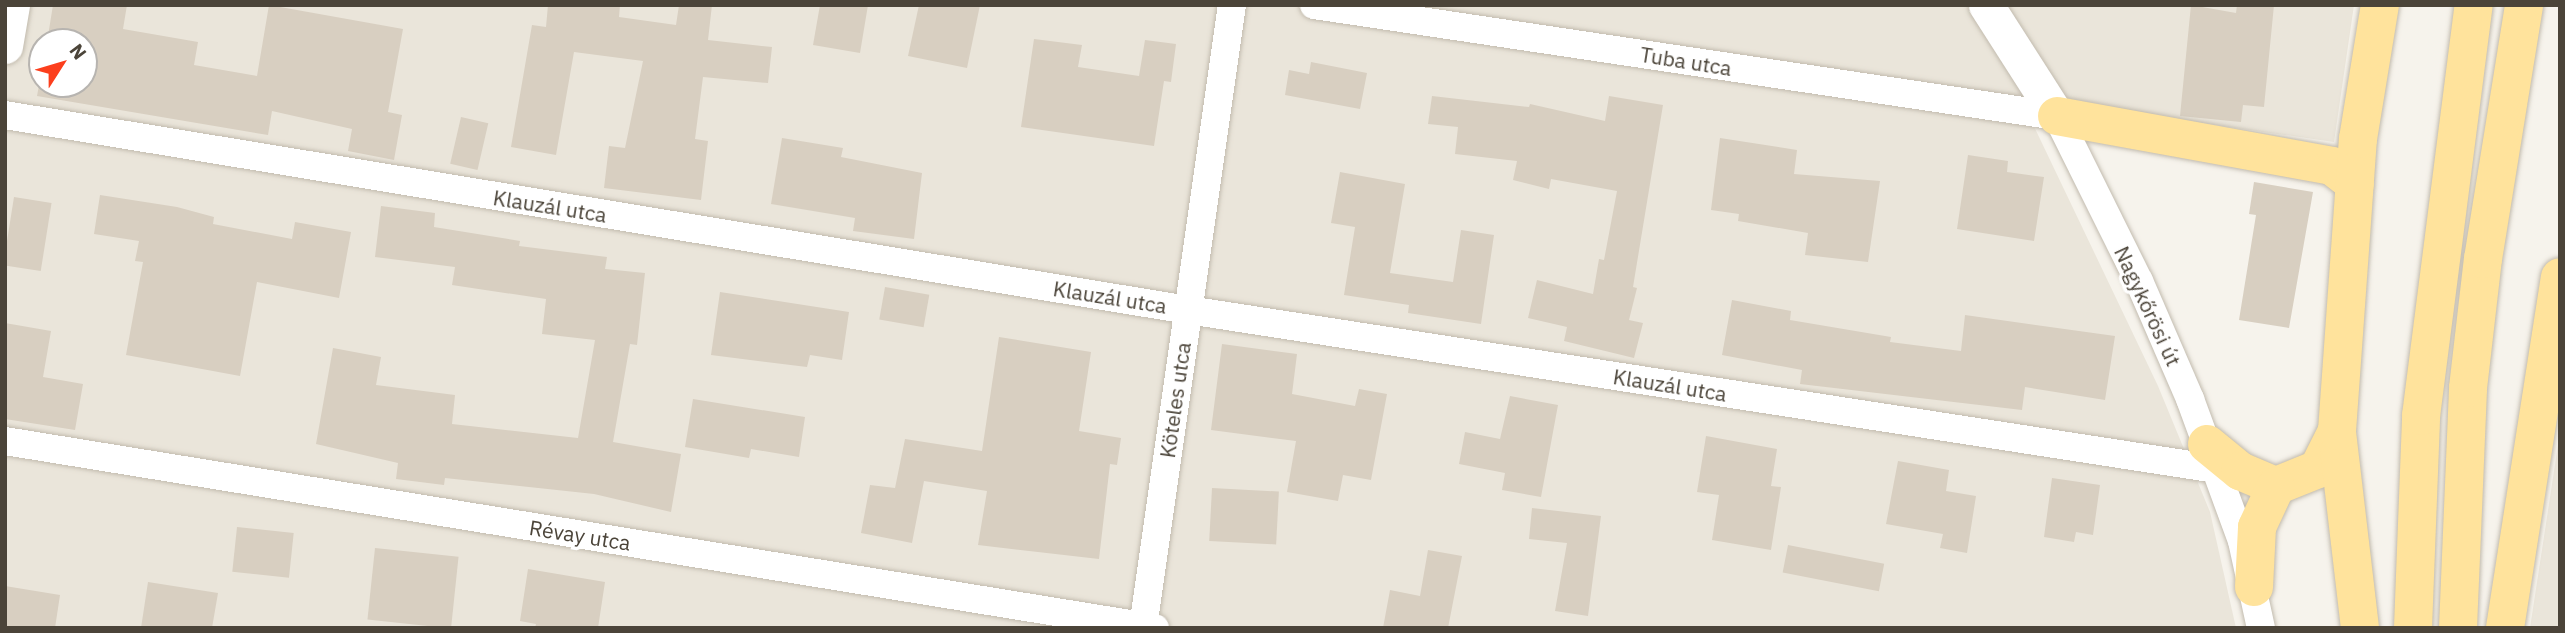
<!DOCTYPE html>
<html>
<head>
<meta charset="utf-8">
<style>
  body { margin:0 }
  #map { position:relative; width:2565px; height:633px; overflow:hidden; background:#f6f3ec; font-family:"IBM Plex Sans",sans-serif }
  div>[style] { position:absolute }
  [style*='--x'] { left:calc(var(--x)*1px); top:calc(var(--y)*1px); width:calc(var(--w)*1px); rotate:calc(var(--a)*1deg) }
  .residential>* { inset:0; background:#eae5da }
  .building>* { inset:0; background:#d8cfc1; transform-origin:0 0 }
  .roads { filter:drop-shadow(0 0 2px #c2bbae) drop-shadow(0 0 2px #c2bbae) }
  .minor>* { height:28px; margin:-14px; padding:0 14px; transform-origin:14px; border-radius:14px; background:#fff }
  .tertiary>* { height:35px; margin:-17.5px; padding:0 17.5px; transform-origin:17.5px; border-radius:17.5px; background:#fff }
  .primary>* { height:38px; margin:-19px; padding:0 19px; transform-origin:19px; border-radius:19px; background:#ffe39c }
  span { translate:-50% -50%; white-space:nowrap; text-align:center; line-height:1.15; -webkit-text-stroke:7px #fff; paint-order:stroke }
  .street-label { font-size:21px; color:#4b4439 }
  .frame { position:absolute; inset:0; border:7px solid #4b4439; pointer-events:none }
  .north { position:absolute; left:28px; top:28px; width:70px; height:70px; box-sizing:border-box; background:#fff; border:2px solid #b7b4b0; border-radius:50%; rotate:53deg; font-size:19px; font-weight:700; line-height:28px; text-align:center; color:#4b4439 }
  .north::after { content:''; display:block; margin:auto; width:24px; height:32px; background:#fc3f1d; clip-path:polygon(50% 0,100% 100%,50% 72%,0 100%) }
</style>
</head>
<body>
<div id="map">
  <div class="residential">
    <i style="clip-path:polygon(evenodd,5px 5px,2354px 5px,2334px 142px,2020px 97px,2158px 386px,2210px 512px,2236px 628px,5px 628px,5px 5px,42px 42px,84px 42px,84px 84px,42px 84px,42px 42px)"></i>
    <i style="clip-path:polygon(2560px 432px,2560px 628px,2530px 628px)"></i>
  </div>
  <div class="building">
    <i style="clip-path:polygon(53px 5px,127px 5px,123px 29px,198px 42px,194px 65px,257px 76px,269px 5px,403px 29px,388px 112px,402px 115px,394px 160px,348px 151px,352px 129px,272px 111px,268px 135px,37px 96px,42px 69px,42px 84px,84px 84px,84px 42px,47px 42px)"></i>
    <i style="clip-path:polygon(548px 5px,620px 5px,619px 17px,676px 25px,679px 5px,712px 5px,708px 40px,772px 47px,768px 83px,703px 77px,695px 139px,708px 141px,701px 200px,604px 188px,609px 146px,625px 148px,643px 61px,574px 52px,556px 155px,511px 147px,532px 25px,546px 27px)"></i>
    <i style="clip-path:polygon(820px 5px,868px 5px,860px 53px,813px 45px)"></i>
    <i style="clip-path:polygon(919px 5px,980px 5px,967px 68px,908px 56px)"></i>
    <i style="clip-path:polygon(2191px 5px,2236px 13px,2237px 5px,2274px 5px,2264px 107px,2243px 105px,2241px 122px,2180px 116px)"></i>
    <i style="clip-path:polygon(1034px 39px,1082px 45px,1078px 67px,1139px 76px,1145px 40px,1176px 44px,1171px 82px,1164px 81px,1154px 146px,1021px 127px)"></i>
    <i style="clip-path:polygon(1311px 62px,1367px 73px,1360px 109px,1285px 95px,1289px 70px,1309px 74px)"></i>
    <i style="clip-path:polygon(1432px 96px,1529px 107px,1530px 104px,1605px 121px,1609px 96px,1663px 105px,1633px 287px,1637px 288px,1629px 320px,1643px 323px,1634px 358px,1564px 341px,1567px 327px,1528px 318px,1537px 280px,1593px 294px,1599px 259px,1604px 260px,1617px 191px,1551px 179px,1549px 189px,1513px 180px,1517px 161px,1455px 154px,1458px 127px,1428px 124px)"></i>
    <i style="left:461px;top:117px;width:28px;height:48px;rotate:13deg"></i>
    <i style="clip-path:polygon(782px 138px,843px 148px,841px 157px,922px 173px,914px 239px,853px 231px,855px 218px,771px 204px)"></i>
    <i style="clip-path:polygon(1720px 138px,1797px 150px,1794px 174px,1880px 181px,1868px 262px,1805px 255px,1808px 233px,1738px 221px,1739px 214px,1711px 210px)"></i>
    <i style="clip-path:polygon(1968px 155px,2008px 161px,2007px 172px,2044px 177px,2034px 241px,1957px 229px)"></i>
    <i style="clip-path:polygon(1340px 172px,1405px 184px,1390px 273px,1453px 282px,1461px 230px,1494px 235px,1481px 324px,1408px 313px,1409px 305px,1344px 295px,1355px 227px,1331px 223px)"></i>
    <i style="clip-path:polygon(2254px 182px,2313px 192px,2289px 328px,2239px 320px,2256px 215px,2249px 214px)"></i>
    <i style="clip-path:polygon(100px 195px,177px 207px,214px 217px,213px 224px,292px 239px,295px 222px,351px 232px,339px 298px,257px 282px,240px 376px,126px 355px,143px 262px,135px 261px,139px 241px,94px 234px)"></i>
    <i style="left:14px;top:197px;width:38px;height:69px;rotate:9deg"></i>
    <i style="clip-path:polygon(381px 206px,435px 213px,434px 227px,520px 241px,519px 246px,607px 257px,605px 269px,645px 273px,637px 345px,630px 344px,613px 442px,681px 454px,671px 512px,594px 494px,445px 478px,444px 485px,396px 479px,398px 463px,316px 444px,333px 348px,381px 357px,376px 385px,455px 395px,452px 424px,578px 438px,595px 340px,542px 334px,546px 299px,452px 285px,455px 267px,375px 257px)"></i>
    <i style="left:885px;top:287px;width:45px;height:33px;rotate:10deg"></i>
    <i style="clip-path:polygon(720px 292px,849px 312px,842px 360px,810px 355px,807px 367px,711px 355px)"></i>
    <i style="clip-path:polygon(1732px 300px,1791px 311px,1790px 320px,1891px 337px,1890px 342px,1961px 351px,1965px 315px,2115px 336px,2105px 400px,2025px 387px,2022px 410px,1800px 384px,1802px 370px,1722px 355px)"></i>
    <i style="clip-path:polygon(5px 323px,51px 331px,43px 377px,83px 384px,75px 430px,5px 419px)"></i>
    <i style="clip-path:polygon(999px 337px,1091px 352px,1079px 431px,1121px 438px,1117px 465px,1110px 464px,1099px 559px,978px 545px,987px 491px,924px 481px,912px 543px,861px 533px,870px 485px,895px 488px,905px 439px,982px 451px)"></i>
    <i style="clip-path:polygon(1222px 344px,1297px 354px,1292px 394px,1355px 406px,1359px 389px,1387px 394px,1371px 480px,1343px 475px,1338px 501px,1287px 492px,1296px 441px,1211px 430px)"></i>
    <i style="clip-path:polygon(1510px 396px,1558px 405px,1541px 497px,1502px 490px,1505px 473px,1459px 464px,1465px 432px,1500px 439px)"></i>
    <i style="clip-path:polygon(693px 399px,805px 417px,799px 457px,751px 449px,749px 458px,685px 447px)"></i>
    <i style="clip-path:polygon(1706px 436px,1777px 449px,1771px 486px,1781px 487px,1771px 550px,1712px 540px,1719px 495px,1697px 492px)"></i>
    <i style="clip-path:polygon(1898px 461px,1949px 470px,1946px 491px,1976px 496px,1967px 553px,1940px 548px,1943px 534px,1886px 524px)"></i>
    <i style="clip-path:polygon(2052px 478px,2100px 485px,2093px 535px,2076px 532px,2074px 542px,2044px 537px)"></i>
    <i style="left:1212px;top:488px;width:67px;height:53px;rotate:3deg"></i>
    <i style="clip-path:polygon(1532px 508px,1601px 516px,1588px 616px,1555px 611px,1567px 543px,1529px 539px)"></i>
    <i style="left:237px;top:527px;width:57px;height:45px;rotate:6deg"></i>
    <i style="left:1788px;top:545px;width:98px;height:28px;rotate:11deg"></i>
    <i style="left:375px;top:548px;width:84px;height:72px;rotate:6deg"></i>
    <i style="clip-path:polygon(1428px 550px,1462px 556px,1448px 628px,1383px 628px,1390px 590px,1420px 596px)"></i>
    <i style="clip-path:polygon(528px 569px,605px 582px,598px 628px,535px 628px,536px 624px,520px 621px)"></i>
    <i style="clip-path:polygon(148px 582px,218px 593px,212px 628px,141px 628px)"></i>
    <i style="clip-path:polygon(5px 586px,60px 595px,55px 628px,5px 628px)"></i>
  </div>
  <div class="roads">
    <div class="minor">
      <i style="--x:1314;--y:5;--w:751;--a:8.5"></i>
      <i style="--x:2057;--y:116;--w:184;--a:63.6"></i>
      <i style="--x:2139;--y:281;--w:129;--a:66.6"></i>
      <i style="--x:2190;--y:399;--w:151;--a:69.9"></i>
      <i style="--x:2242;--y:541;--w:89;--a:77.7"></i>
      <i style="--x:5;--y:115;--w:1199;--a:9.36"></i>
      <i style="--x:1188;--y:310;--w:1040;--a:8.79"></i>
      <i style="--x:5;--y:441;--w:1165;--a:9.24"></i>
      <i style="--x:1143;--y:628;--w:629;--a:-81.87"></i>
    </div>
    <div class="tertiary">
      <i style="--x:1986;--y:5;--w:132;--a:57.4"></i>
      <i style="--x:5;--y:46;--w:42;--a:-80.3"></i>
    </div>
    <div class="primary">
      <i style="--x:2057;--y:116;--w:280;--a:10.3"></i>
      <i style="--x:2332;--y:166;--w:29;--a:38"></i>
      <i style="--x:2207;--y:444;--w:43;--a:39.3"></i>
      <i style="--x:2240;--y:471;--w:39;--a:23"></i>
      <i style="--x:2276;--y:486;--w:45;--a:-22"></i>
      <i style="--x:2318;--y:469;--w:42;--a:-63.4"></i>
      <i style="--x:2254;--y:587;--w:60;--a:-87.1"></i>
      <i style="--x:2257;--y:527;--w:45;--a:-65.1"></i>
      <i style="--x:2360;--y:628;--w:198;--a:-96.7"></i>
      <i style="--x:2337;--y:431;--w:293;--a:-85.9"></i>
      <i style="--x:2358;--y:139;--w:136;--a:-80.7"></i>
      <i style="--x:2413;--y:628;--w:212;--a:-87.8"></i>
      <i style="--x:2421;--y:416;--w:414;--a:-82.7"></i>
      <i style="--x:2458;--y:628;--w:240;--a:-87.6"></i>
      <i style="--x:2468;--y:388;--w:130;--a:-83.4"></i>
      <i style="--x:2483;--y:259;--w:257;--a:-80.8"></i>
      <i style="--x:2505;--y:628;--w:355;--a:-81.1"></i>
    </div>
  </div>
  <div class="street-label">
    <span style="left:1686px;top:61px;rotate:9deg">Tuba utca</span>
    <span style="left:550px;top:206px;rotate:9deg">Klauzál utca</span>
    <span style="left:1110px;top:297px;rotate:9deg">Klauzál utca</span>
    <span style="left:2148px;top:306px;rotate:65deg">Nagykőrösi út</span>
    <span style="left:1670px;top:385px;rotate:9deg">Klauzál utca</span>
    <span style="left:1175px;top:400px;rotate:-82deg">Köteles utca</span>
    <span style="left:580px;top:535px;rotate:9deg">Révay utca</span>
  </div>
  <div class="frame"></div>
  <div class="north">N</div>
</div>
</body>
</html>
